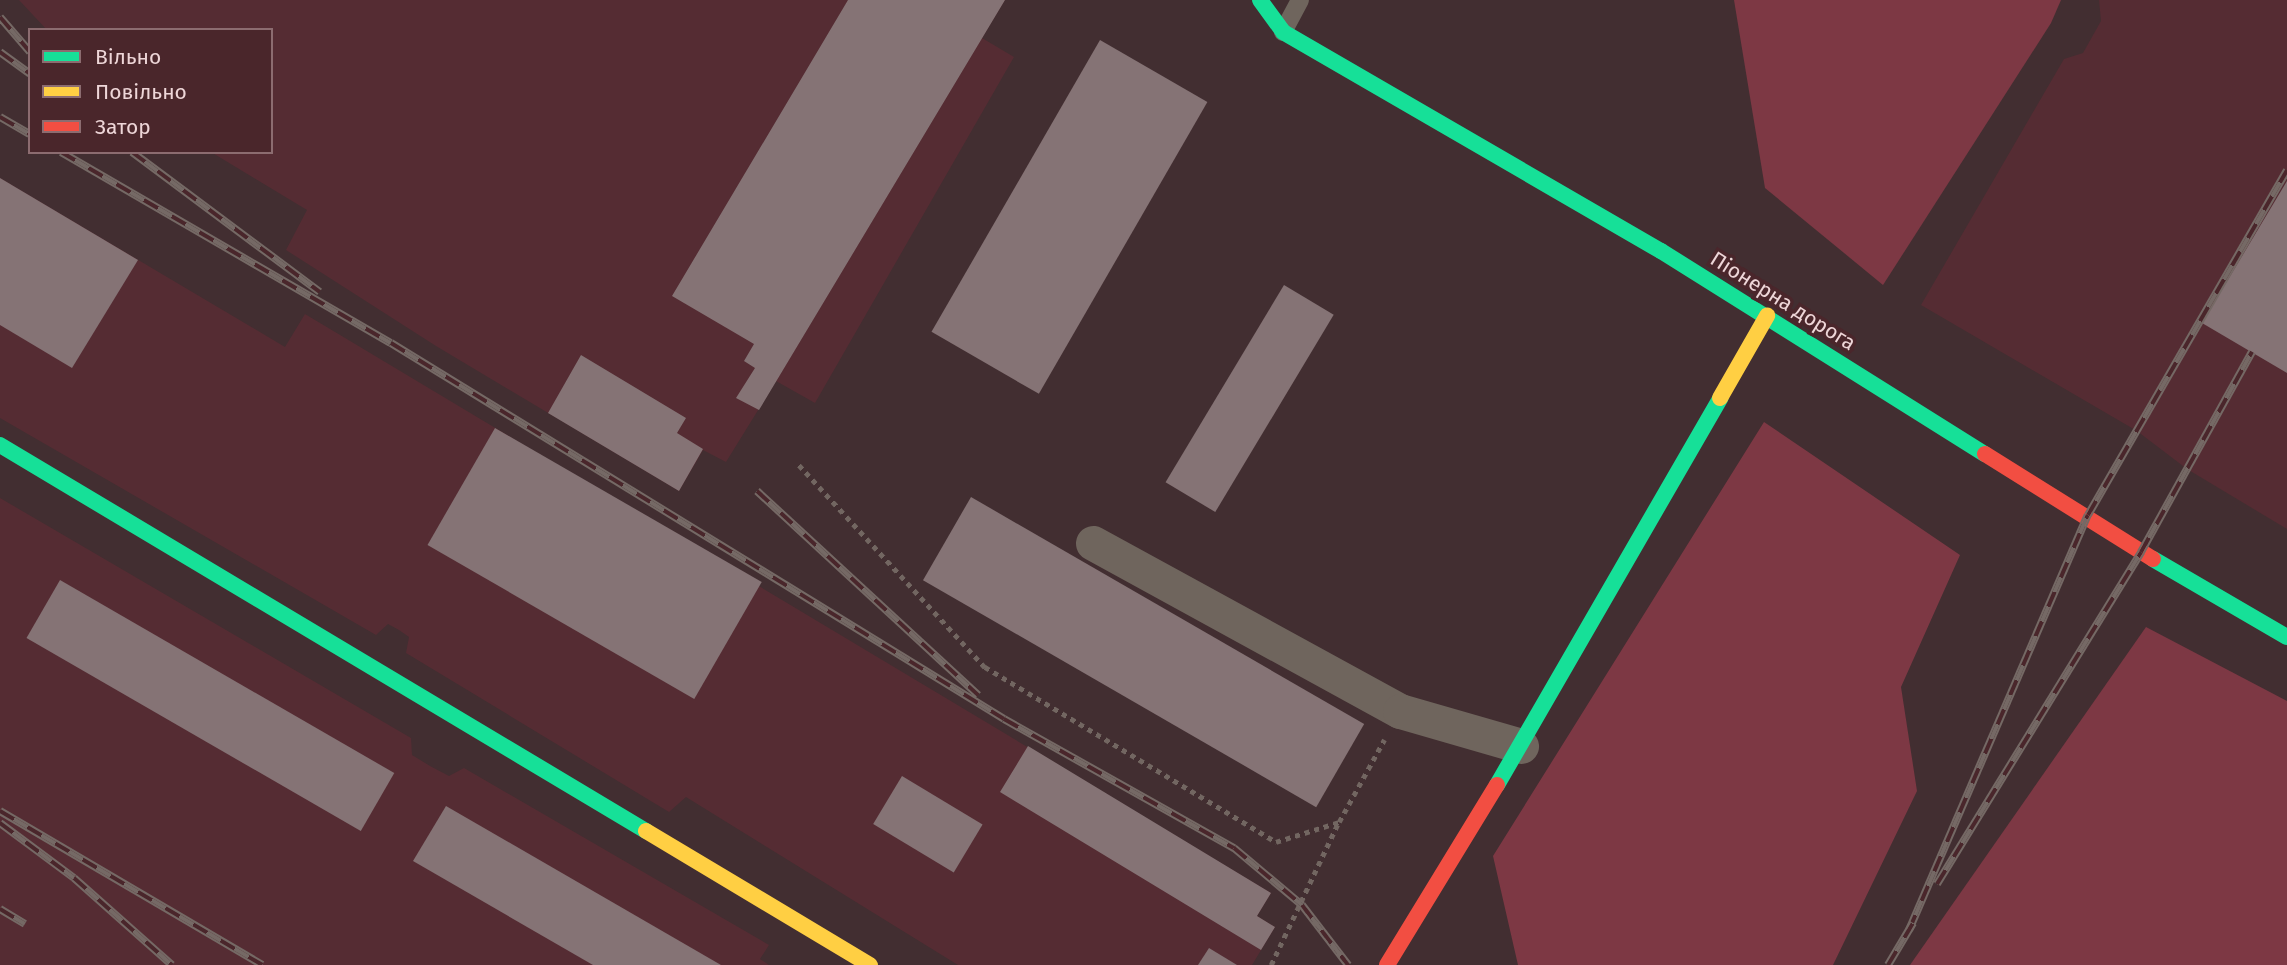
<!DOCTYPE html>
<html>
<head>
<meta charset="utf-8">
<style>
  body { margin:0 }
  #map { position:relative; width:2287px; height:965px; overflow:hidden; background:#422e31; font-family:"Fira Sans",sans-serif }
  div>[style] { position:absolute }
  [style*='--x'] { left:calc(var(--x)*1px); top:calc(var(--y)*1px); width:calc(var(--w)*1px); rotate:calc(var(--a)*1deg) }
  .built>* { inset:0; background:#552c33 }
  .green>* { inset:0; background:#7d3844 }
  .building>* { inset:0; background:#857375; transform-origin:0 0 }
  .path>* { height:4.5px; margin-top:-2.25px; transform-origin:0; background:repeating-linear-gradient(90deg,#726661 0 5px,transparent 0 10px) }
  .lane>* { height:18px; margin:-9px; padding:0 9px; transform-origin:9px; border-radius:9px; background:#6f655d }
  .street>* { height:35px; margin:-17.5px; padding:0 17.5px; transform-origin:17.5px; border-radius:17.5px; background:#6f655d }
  .fast>* { height:16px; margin:-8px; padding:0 8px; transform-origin:8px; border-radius:8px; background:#16e098 }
  .slow>* { height:16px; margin:-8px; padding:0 8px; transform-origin:8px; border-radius:8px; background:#ffcf43 }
  .jam>* { height:16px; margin:-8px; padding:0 8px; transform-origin:8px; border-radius:8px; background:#f24e42 }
  .rail>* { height:8px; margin-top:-4px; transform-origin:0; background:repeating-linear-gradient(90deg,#4a262b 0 16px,#756965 0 32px); box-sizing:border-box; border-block:2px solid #756965 }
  span { translate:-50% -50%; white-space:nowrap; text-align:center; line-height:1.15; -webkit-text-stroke:7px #4a262b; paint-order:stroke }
  .street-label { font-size:21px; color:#eed6d8 }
  .legend { position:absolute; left:28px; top:28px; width:245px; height:126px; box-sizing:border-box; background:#4a262b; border:2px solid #8c6c70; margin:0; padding:9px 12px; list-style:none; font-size:21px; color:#eed6d8 }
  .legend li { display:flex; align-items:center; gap:14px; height:35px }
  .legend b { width:35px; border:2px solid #8c6c70 }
</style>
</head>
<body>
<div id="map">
  <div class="built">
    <i style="clip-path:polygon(19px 0,1005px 0,982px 38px,1014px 57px,815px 403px,776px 381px,726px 462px,703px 450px,679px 491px,436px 346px,286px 250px,307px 210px,211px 152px,271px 152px,271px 30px,47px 30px)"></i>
    <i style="clip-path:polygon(2099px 0,2287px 0,2287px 529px,2187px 469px,2137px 431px,1921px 305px,2064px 59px,2083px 53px,2101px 21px)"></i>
    <i style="clip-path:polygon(0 178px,285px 347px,305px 314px,1271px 893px,1257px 916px,1275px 927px,1252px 965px,958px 965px,686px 797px,669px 812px,406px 653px,409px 637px,399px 630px,388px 624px,376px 635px,0 418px)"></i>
    <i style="clip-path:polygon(0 498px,411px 738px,412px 755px,430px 766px,449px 776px,464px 768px,769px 945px,760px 959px,769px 965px,0 965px)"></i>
  </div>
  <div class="green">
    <i style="clip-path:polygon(1734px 0,2061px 0,2051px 23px,1883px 285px,1765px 188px)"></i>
    <i style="clip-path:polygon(1764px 422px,1960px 555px,1901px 687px,1917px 791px,1833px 965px,1518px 965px,1493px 856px)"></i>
    <i style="clip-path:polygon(2146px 627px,2287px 701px,2287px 965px,1910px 965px)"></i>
  </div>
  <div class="building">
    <i style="clip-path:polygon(848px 0,1005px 0,759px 410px,736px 398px,755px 368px,744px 361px,754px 344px,672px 296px)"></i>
    <i style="left:1100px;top:40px;width:124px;height:337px;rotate:30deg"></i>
    <i style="clip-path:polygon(0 178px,138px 260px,72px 368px,0 325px)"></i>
    <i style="clip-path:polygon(2287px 181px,2287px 373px,2202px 323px)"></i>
    <i style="left:1284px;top:285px;width:58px;height:230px;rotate:31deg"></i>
    <i style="clip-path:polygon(581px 355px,686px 418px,677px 433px,703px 449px,679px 491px,548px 413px)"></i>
    <i style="left:495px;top:428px;width:308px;height:135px;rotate:30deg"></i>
    <i style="left:971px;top:497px;width:454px;height:96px;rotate:30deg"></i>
    <i style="left:60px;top:580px;width:386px;height:67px;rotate:30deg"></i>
    <i style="clip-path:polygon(1028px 746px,1271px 893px,1257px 916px,1275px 927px,1261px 950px,1000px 792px)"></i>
    <i style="left:902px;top:776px;width:94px;height:56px;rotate:31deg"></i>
    <i style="clip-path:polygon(446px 806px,721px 965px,593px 965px,413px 861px)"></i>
    <i style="clip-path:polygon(1209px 948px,1237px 965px,1198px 965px)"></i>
  </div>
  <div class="path">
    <i style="--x:799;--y:465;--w:275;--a:47.4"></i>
    <i style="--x:985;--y:667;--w:340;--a:31"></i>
    <i style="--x:1276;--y:842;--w:66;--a:-17.6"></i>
    <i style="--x:1339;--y:822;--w:94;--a:-61.2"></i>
    <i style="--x:1302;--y:905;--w:76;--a:52.5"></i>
    <i style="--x:1271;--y:965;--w:157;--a:-64.7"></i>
  </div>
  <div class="lane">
    <i style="--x:1283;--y:32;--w:36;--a:-62"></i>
  </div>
  <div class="street">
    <i style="--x:1093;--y:543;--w:350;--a:28.7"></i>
    <i style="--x:1400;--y:711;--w:126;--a:16.1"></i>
  </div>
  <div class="fast">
    <i style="--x:1260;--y:0;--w:39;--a:54"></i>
    <i style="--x:1283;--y:32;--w:437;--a:30.1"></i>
    <i style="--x:1661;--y:251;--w:382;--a:32.1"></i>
    <i style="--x:0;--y:445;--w:753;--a:30.86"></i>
    <i style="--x:2153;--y:559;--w:155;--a:30.2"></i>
    <i style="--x:1497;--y:785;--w:447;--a:-60"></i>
  </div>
  <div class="slow">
    <i style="--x:1720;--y:398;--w:95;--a:-60.2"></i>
    <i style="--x:646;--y:831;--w:261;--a:30.9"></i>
  </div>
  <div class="jam">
    <i style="--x:1985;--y:454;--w:198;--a:32"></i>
    <i style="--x:1387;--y:965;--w:211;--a:-58.6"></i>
  </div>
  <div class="rail">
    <i style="--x:0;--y:17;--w:46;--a:49.4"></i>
    <i style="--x:0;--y:52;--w:37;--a:36"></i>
    <i style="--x:0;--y:117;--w:34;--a:30"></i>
    <i style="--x:61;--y:152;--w:381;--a:30.1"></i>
    <i style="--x:391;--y:343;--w:719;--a:31.52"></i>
    <i style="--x:1004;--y:719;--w:264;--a:29.3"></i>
    <i style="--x:1234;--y:848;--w:89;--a:40"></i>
    <i style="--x:1302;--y:905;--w:76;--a:52.5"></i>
    <i style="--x:132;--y:152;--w:234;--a:36.7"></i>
    <i style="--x:757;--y:491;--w:301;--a:42.7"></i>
    <i style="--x:0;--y:811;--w:304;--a:30.4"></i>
    <i style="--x:0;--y:823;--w:92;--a:36.6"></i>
    <i style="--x:74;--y:878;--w:131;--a:41.6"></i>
    <i style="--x:1937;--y:884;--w:390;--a:-58.4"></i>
    <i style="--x:2141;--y:552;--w:229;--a:-61"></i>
    <i style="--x:0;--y:909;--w:29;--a:31"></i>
    <i style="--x:1909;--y:930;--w:452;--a:-66.7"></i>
    <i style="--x:2088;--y:515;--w:398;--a:-60"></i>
    <i style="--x:1888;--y:965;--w:49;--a:-59.2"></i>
  </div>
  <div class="street-label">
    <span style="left:1783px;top:301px;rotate:32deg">Піонерна дорога</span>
  </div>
  <ul class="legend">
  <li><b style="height:9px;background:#16e098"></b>Вільно</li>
  <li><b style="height:9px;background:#ffcf43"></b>Повільно</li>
  <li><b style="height:9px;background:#f24e42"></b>Затор</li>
  </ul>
</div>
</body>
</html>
